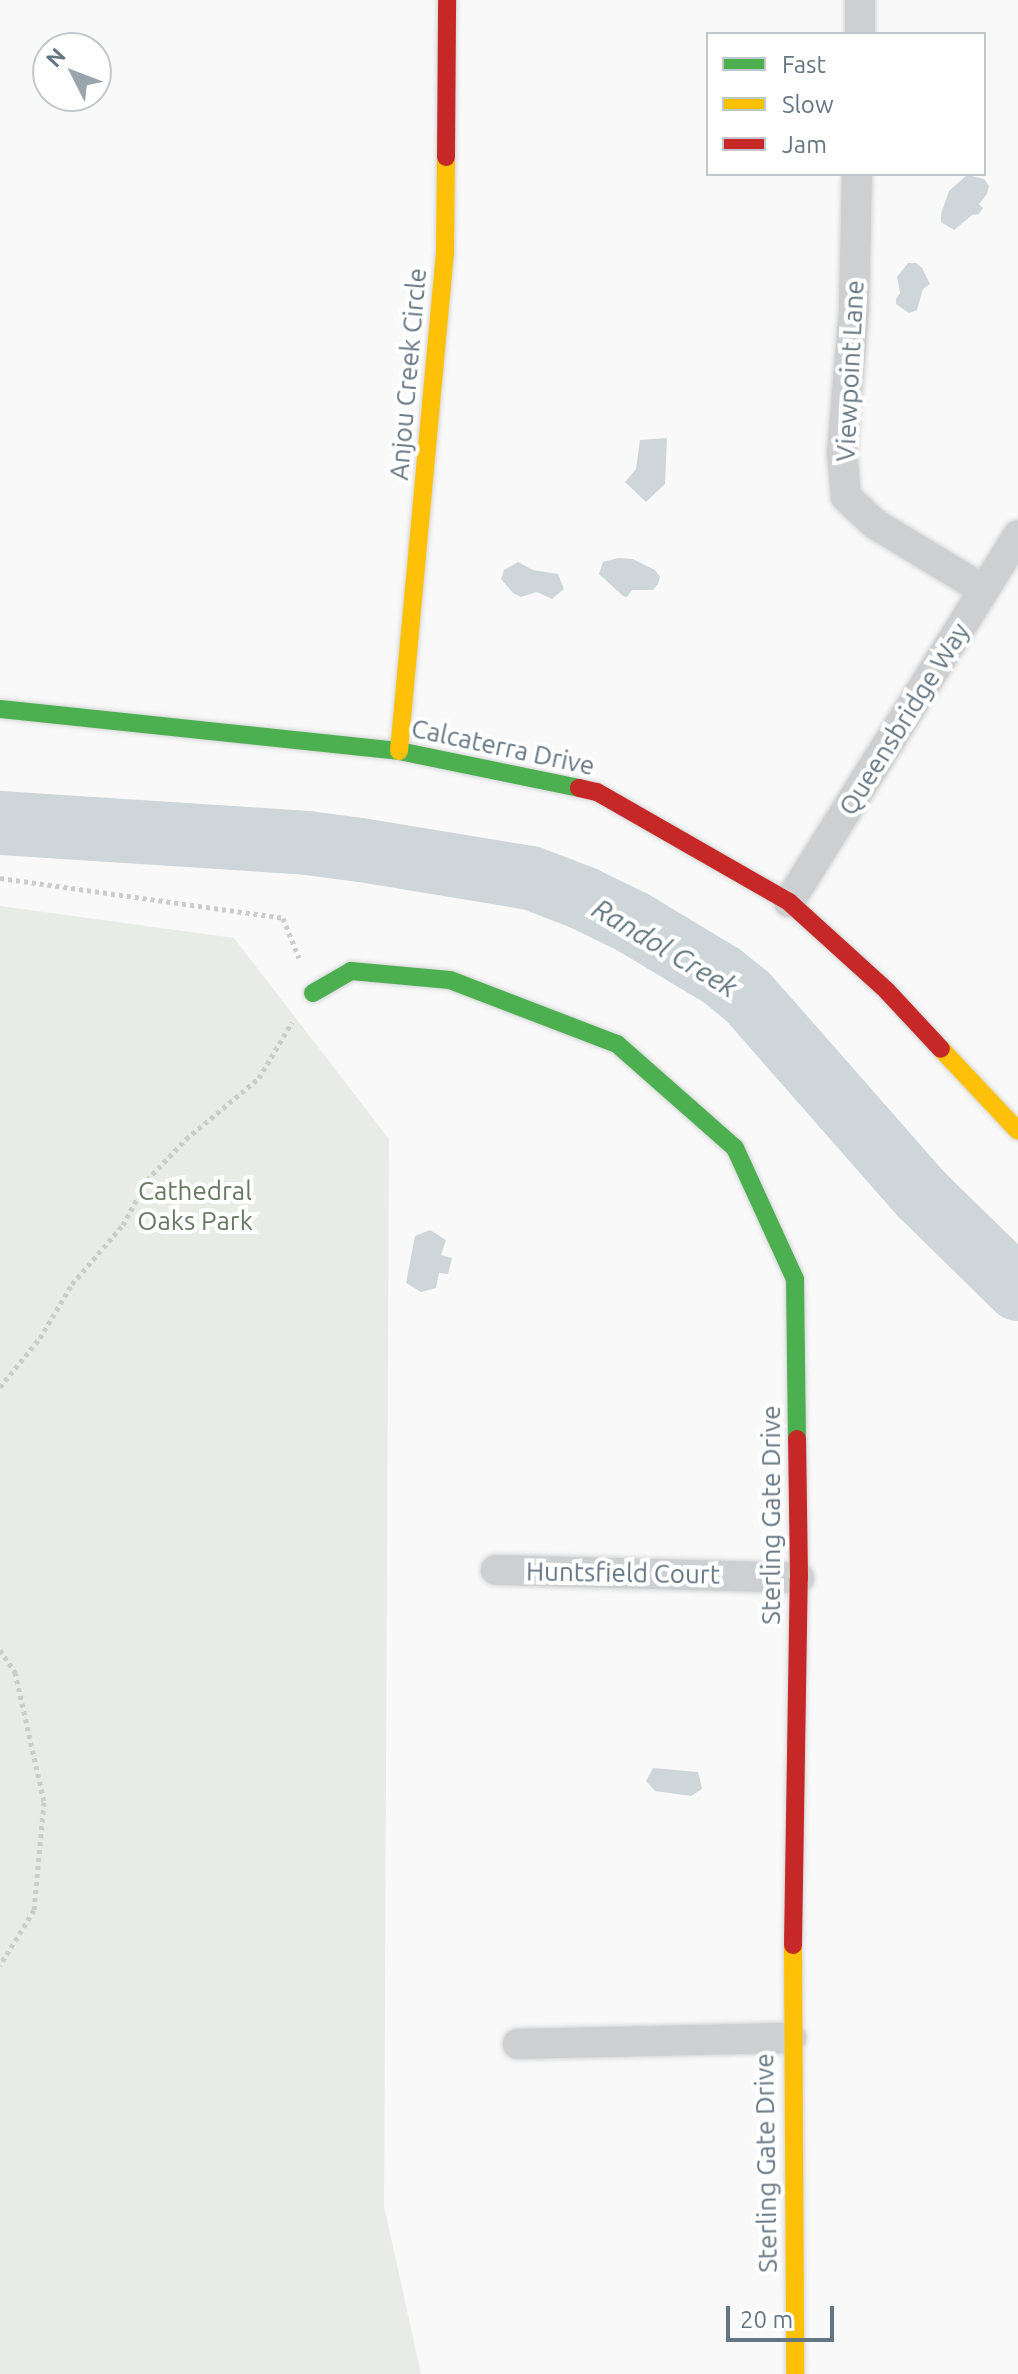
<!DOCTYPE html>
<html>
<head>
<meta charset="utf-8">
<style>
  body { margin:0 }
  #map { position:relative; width:1018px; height:2374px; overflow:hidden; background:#f9f9f9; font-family:Ubuntu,sans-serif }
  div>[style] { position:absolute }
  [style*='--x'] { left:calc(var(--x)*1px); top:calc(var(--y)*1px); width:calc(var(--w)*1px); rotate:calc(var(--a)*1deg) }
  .green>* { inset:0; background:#e8ebe6 }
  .water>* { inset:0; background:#ced6d9 }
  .river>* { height:64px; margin:-32px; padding:0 32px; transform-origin:32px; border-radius:32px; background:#ced6d9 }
  .path>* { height:5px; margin-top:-2.5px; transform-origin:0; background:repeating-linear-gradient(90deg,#cbcccd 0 4px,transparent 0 8px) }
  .roads { filter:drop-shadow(0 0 2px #d5d6d7) drop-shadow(0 0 2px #d5d6d7) }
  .street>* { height:30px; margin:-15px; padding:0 15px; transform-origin:15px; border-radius:15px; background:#cecfd0 }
  .fast>* { height:18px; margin:-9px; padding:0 9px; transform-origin:9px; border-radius:9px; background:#4caf50 }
  .slow>* { height:18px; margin:-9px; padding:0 9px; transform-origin:9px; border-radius:9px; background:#ffc107 }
  .jam>* { height:18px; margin:-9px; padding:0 9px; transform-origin:9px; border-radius:9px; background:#c62828 }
  span { translate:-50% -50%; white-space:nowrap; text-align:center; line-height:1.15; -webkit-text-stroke:8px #fff; paint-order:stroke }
  .street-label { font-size:26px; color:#657683 }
  .park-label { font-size:26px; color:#687a64 }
  .water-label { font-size:28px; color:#60757c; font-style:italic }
  .legend { position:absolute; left:706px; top:32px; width:280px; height:144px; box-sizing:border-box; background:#fff; border:2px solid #c1c8cd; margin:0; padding:10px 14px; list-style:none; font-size:24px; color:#657683 }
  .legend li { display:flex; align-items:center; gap:16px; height:40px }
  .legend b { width:40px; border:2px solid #c1c8cd }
  .north { position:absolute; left:32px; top:32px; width:80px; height:80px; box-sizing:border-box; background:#fff; border:2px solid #c1c8cd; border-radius:50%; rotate:312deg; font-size:22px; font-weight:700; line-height:32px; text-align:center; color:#657683 }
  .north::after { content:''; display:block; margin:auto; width:28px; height:36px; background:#99a4ac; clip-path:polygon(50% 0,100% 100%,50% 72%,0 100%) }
  .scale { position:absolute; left:726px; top:2306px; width:108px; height:36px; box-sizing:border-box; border:4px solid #657683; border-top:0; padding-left:10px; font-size:24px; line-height:28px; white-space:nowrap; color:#657683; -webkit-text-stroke:6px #fff; paint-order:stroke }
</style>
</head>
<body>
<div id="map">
  <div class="green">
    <i style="clip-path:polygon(0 906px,234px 938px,389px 1139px,384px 2206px,421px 2374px,0 2374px)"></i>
  </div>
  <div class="water">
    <i style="clip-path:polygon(967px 175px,984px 179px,989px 186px,987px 194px,979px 204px,983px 208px,979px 214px,972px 215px,954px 230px,941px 222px,941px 214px,949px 191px)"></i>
    <i style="clip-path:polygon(908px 263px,916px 263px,922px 268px,930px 284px,923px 289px,917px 310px,909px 313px,896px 304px,896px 299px,900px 293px,897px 277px)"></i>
    <i style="clip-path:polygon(667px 438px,665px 484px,646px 502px,625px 482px,636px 469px,640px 440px)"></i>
    <i style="clip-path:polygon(618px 558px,633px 559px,655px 570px,660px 577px,658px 584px,653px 590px,632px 590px,627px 597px,623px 596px,599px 574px,603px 562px)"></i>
    <i style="clip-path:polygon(518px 562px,533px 570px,558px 574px,564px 589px,552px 599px,537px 592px,521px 597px,513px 593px,501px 579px,504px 570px)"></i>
    <i style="clip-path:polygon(430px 1230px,446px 1240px,441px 1255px,452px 1258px,448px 1274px,439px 1273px,436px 1288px,421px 1292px,406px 1283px,415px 1236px)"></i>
    <i style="clip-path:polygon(653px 1768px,698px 1772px,702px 1789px,691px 1796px,655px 1791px,646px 1781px)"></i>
  </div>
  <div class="river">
    <i style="--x:0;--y:823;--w:308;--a:3.7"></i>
    <i style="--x:307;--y:843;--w:54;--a:7.4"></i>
    <i style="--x:361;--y:850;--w:172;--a:9.4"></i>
    <i style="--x:531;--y:878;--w:56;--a:21"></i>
    <i style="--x:583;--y:898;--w:57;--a:26.1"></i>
    <i style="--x:634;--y:923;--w:103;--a:31.1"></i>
    <i style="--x:722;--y:976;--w:32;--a:39"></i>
    <i style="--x:747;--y:996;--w:266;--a:48.7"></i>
    <i style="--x:923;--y:1196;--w:133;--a:44.4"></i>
  </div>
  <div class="path">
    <i style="--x:0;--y:878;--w:286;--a:8"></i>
    <i style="--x:283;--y:918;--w:43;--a:68.2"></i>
    <i style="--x:0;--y:1387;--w:63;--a:-50.8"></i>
    <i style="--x:40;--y:1338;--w:63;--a:-59.3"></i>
    <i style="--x:72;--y:1284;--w:78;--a:-49.2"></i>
    <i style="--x:123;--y:1225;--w:51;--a:-61.9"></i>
    <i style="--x:147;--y:1180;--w:57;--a:-46.4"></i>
    <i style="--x:186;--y:1139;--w:95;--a:-39.9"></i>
    <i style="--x:259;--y:1078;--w:65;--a:-59.5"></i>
    <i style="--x:0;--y:1650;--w:27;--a:56"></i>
    <i style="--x:15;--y:1672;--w:133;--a:77.4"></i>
    <i style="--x:44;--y:1802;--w:108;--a:95.3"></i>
    <i style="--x:34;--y:1910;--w:65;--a:121.7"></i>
  </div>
  <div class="roads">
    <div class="street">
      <i style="--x:860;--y:34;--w:34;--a:-90"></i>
      <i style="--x:857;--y:174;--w:135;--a:91.3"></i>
      <i style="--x:854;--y:309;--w:144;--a:94.8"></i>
      <i style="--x:842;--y:452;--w:45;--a:84.9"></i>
      <i style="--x:846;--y:497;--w:40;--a:43"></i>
      <i style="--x:875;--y:524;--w:127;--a:31.2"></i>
      <i style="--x:789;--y:902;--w:432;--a:-58"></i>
      <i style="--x:496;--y:1570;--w:303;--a:1.5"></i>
      <i style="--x:518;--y:2044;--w:273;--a:-1.3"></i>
    </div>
    <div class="fast">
      <i style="--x:0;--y:709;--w:401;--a:6"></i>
      <i style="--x:399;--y:751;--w:184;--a:11.6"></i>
      <i style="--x:313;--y:993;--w:44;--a:-30.1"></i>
      <i style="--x:351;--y:971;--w:99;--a:5.2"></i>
      <i style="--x:450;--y:980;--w:179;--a:21"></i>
      <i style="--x:617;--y:1044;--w:157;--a:41.4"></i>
      <i style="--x:735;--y:1148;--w:144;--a:65.4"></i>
      <i style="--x:795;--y:1279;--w:160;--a:89.3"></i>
    </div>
    <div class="slow">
      <i style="--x:399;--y:751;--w:501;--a:-84.73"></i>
      <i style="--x:445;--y:252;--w:95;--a:-89.4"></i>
      <i style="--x:941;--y:1049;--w:112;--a:46.8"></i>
      <i style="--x:793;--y:1945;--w:429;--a:89.7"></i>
    </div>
    <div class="jam">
      <i style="--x:446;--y:157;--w:157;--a:-89.6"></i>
      <i style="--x:579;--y:788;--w:18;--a:13"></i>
      <i style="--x:597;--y:792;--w:221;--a:29.8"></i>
      <i style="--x:789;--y:902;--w:132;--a:42.2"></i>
      <i style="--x:887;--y:991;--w:79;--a:47"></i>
      <i style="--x:793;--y:1945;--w:367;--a:-89.1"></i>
      <i style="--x:799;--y:1578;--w:139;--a:-90.8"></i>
    </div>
  </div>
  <div class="street-label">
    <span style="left:850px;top:371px;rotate:-87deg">Viewpoint Lane</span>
    <span style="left:408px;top:374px;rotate:-85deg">Anjou Creek Circle</span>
    <span style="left:904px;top:719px;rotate:-58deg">Queensbridge Way</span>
    <span style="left:503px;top:747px;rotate:12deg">Calcaterra Drive</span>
    <span style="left:771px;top:1515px;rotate:-90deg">Sterling Gate Drive</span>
    <span style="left:623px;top:1573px;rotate:1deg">Huntsfield Court</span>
    <span style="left:766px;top:2163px;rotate:-91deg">Sterling Gate Drive</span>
  </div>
  <div class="park-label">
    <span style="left:195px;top:1206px">Cathedral<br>Oaks Park</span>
  </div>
  <div class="water-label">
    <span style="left:665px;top:948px;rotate:31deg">Randol Creek</span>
  </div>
  <ul class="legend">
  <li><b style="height:10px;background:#4caf50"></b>Fast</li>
  <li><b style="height:10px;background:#ffc107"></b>Slow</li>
  <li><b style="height:10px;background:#c62828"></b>Jam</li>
  </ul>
  <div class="north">N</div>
  <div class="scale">20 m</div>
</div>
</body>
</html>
